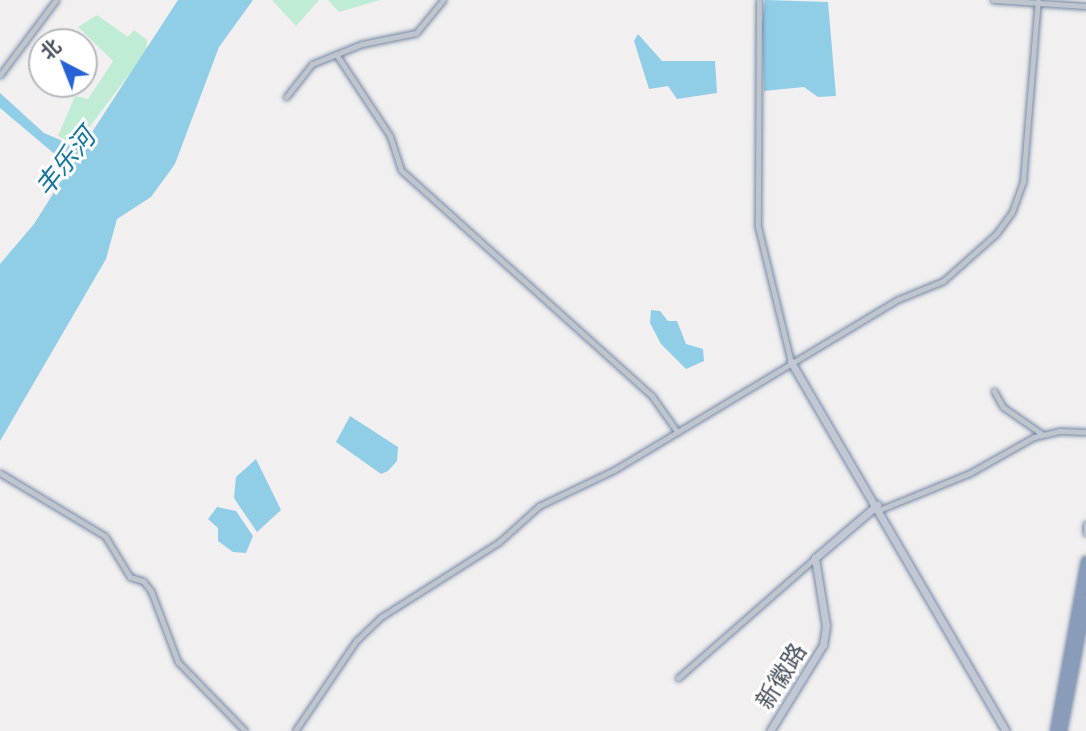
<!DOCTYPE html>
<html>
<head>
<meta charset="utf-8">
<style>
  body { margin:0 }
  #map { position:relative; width:1086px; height:731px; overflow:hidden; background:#f1efef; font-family:"Archivo Narrow","Noto Sans SC",sans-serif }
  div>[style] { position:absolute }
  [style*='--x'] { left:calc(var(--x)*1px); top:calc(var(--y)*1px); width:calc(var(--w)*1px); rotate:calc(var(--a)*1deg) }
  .green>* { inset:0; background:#c0ecd5 }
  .water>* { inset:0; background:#90cde7 }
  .roads { filter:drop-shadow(0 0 2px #7588a6) drop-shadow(0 0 2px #7588a6) }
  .street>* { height:5px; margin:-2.5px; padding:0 2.5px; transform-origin:2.5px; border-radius:2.5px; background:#bec5cd }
  .secondary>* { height:7px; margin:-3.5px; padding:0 3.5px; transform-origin:3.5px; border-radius:3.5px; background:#c1c8d4 }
  .highway>* { height:9px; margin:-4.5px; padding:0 4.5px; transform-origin:4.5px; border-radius:4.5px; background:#899dbb }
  span { translate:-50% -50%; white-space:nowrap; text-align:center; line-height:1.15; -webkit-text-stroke:6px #fff; paint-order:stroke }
  .street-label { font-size:24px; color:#48505b }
  .water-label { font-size:26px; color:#1577a1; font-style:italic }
  .north { position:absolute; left:28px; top:28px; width:70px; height:70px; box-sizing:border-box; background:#fff; border:2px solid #b6b9bd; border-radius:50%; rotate:318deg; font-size:19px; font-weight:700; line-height:28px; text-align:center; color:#48505b }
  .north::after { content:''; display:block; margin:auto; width:24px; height:32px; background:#2462d6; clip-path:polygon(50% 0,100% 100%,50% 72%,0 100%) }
</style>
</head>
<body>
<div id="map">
  <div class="green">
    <i style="clip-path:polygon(272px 0,319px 0,296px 26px)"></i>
    <i style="clip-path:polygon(328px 0,380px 0,339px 12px)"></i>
    <i style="clip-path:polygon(97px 15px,128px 37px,134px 30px,147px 40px,146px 52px,76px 145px,58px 136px,75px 96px,88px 99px,113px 61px,78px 27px)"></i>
  </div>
  <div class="water">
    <i style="clip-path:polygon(178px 0,253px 0,219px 47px,175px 164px,151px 197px,117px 219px,106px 259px,0 441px,0 264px,34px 224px,70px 167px,0 108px,0 93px,44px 133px,81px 149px)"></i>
    <i style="clip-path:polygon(765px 0,828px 2px,836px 96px,818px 97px,804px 87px,764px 91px,762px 25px)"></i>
    <i style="clip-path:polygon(638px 34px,662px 61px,715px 61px,717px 93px,677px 99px,668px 86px,649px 89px,634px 41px)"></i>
    <i style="clip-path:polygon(651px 310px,660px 311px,668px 321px,677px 321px,686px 344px,703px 349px,704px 361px,686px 369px,661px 344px,650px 323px)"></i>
    <i style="clip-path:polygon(350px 416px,398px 447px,397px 461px,388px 471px,381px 474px,336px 442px)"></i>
    <i style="clip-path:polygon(256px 459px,281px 510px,257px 532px,234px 498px,236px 477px)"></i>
    <i style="clip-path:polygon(217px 507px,236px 511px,253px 536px,246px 553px,233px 552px,218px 541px,218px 528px,208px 519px)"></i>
  </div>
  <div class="roads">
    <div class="street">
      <i style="--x:759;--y:0;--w:227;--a:90.3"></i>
      <i style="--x:758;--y:227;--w:139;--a:76.3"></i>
      <i style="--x:993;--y:0;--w:93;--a:3.7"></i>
      <i style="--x:336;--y:54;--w:98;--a:56.6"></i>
      <i style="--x:390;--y:136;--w:36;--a:72"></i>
      <i style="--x:401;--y:170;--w:338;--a:42"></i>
      <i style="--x:652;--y:396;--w:42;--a:54.8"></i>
      <i style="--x:0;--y:75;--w:94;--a:-53.3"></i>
      <i style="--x:286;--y:97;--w:42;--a:-51.8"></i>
      <i style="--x:312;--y:64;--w:54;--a:-21.8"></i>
      <i style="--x:362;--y:44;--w:55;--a:-11.5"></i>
      <i style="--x:416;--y:33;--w:43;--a:-50.7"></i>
      <i style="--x:994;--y:391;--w:18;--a:61"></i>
      <i style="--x:1003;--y:407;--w:47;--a:34.7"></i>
      <i style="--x:0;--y:473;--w:122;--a:31"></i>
      <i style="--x:105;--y:536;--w:48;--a:58.6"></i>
      <i style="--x:130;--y:577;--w:14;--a:17"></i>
      <i style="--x:143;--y:581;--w:13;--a:51"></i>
      <i style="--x:151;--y:591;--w:76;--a:69.2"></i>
      <i style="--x:178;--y:662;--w:96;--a:45.8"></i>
      <i style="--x:879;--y:510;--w:98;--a:-22.1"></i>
      <i style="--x:970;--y:473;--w:73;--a:-29.4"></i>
      <i style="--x:1034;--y:437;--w:27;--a:-13"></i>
      <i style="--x:1060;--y:431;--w:26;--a:2"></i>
      <i style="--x:1086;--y:524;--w:9;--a:90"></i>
      <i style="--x:678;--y:678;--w:182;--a:-41.2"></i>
      <i style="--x:295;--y:731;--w:109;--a:-55.9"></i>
      <i style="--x:356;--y:641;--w:35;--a:-44"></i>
      <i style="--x:381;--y:617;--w:140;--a:-32.4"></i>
      <i style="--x:499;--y:542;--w:54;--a:-42"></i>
      <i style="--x:539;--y:506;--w:83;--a:-25.6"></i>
      <i style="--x:614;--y:470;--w:332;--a:-31"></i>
      <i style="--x:899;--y:299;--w:48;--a:-22.2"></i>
      <i style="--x:943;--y:281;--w:71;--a:-41.6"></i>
      <i style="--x:996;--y:234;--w:27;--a:-54"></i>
      <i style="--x:1012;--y:212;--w:33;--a:-70"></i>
      <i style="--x:1023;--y:181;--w:182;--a:-85.3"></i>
    </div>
    <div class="secondary">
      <i style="--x:791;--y:362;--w:427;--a:59.8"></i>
      <i style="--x:770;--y:731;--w:101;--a:-58.4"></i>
      <i style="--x:823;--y:645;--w:19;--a:-81"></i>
      <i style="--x:826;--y:626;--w:69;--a:-99.2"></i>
      <i style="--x:815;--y:558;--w:82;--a:-40.5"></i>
    </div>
    <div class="highway">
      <i style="--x:1055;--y:731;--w:173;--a:-79.7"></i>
      <i style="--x:1061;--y:731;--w:134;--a:-79.3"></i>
    </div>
  </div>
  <div class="street-label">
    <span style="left:781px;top:676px;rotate:-58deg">新徽路</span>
  </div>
  <div class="water-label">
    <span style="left:65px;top:162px;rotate:-51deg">丰乐河</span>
  </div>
  <div class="north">北</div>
</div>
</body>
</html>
